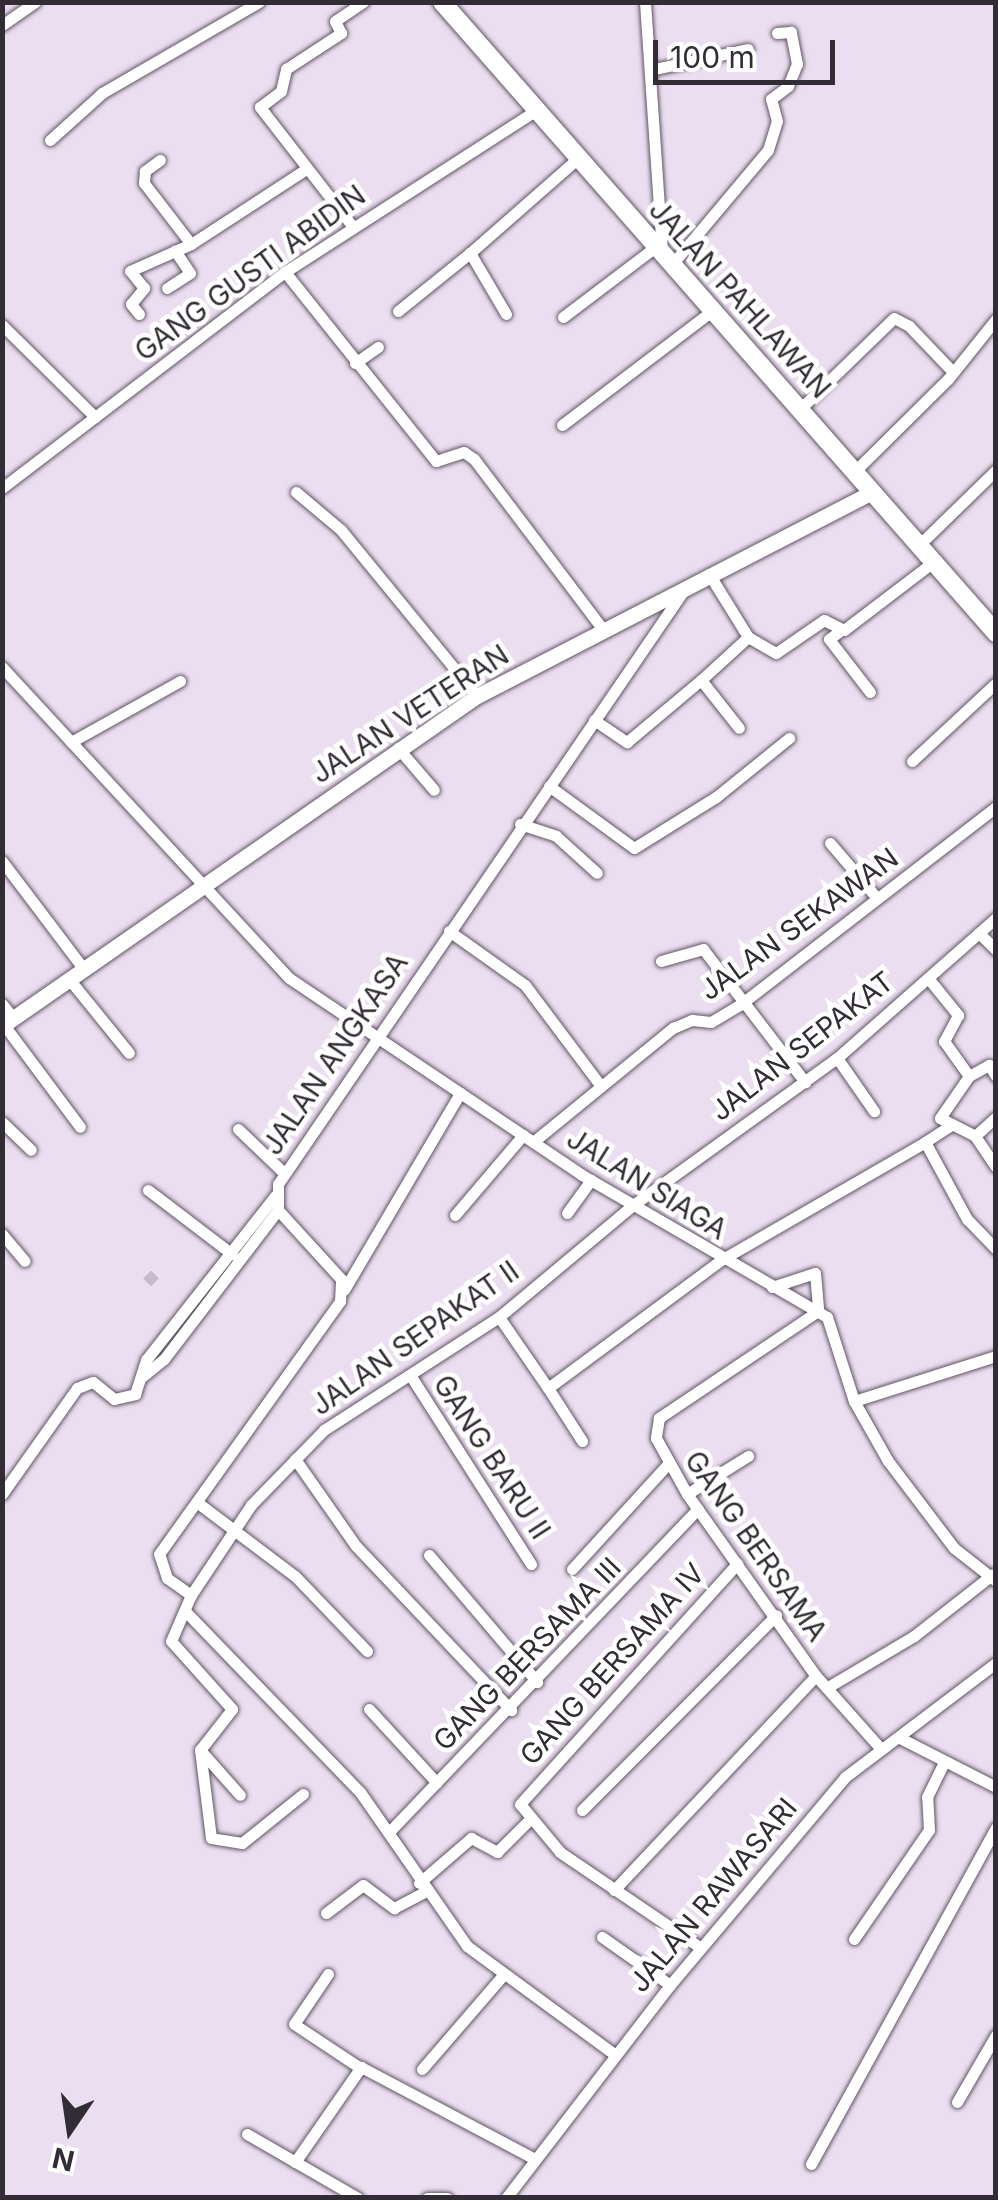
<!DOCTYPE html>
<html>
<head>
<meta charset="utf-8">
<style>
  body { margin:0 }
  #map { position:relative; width:998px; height:2200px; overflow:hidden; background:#ebdef0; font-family:Inter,sans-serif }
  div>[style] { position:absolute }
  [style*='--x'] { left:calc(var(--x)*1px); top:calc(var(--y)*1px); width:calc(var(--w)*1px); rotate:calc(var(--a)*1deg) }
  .street-tunnel>* { height:11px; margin-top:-5.5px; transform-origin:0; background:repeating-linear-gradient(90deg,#c6bbca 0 11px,transparent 0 16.5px) }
  .roads { filter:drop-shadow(0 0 2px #605564) drop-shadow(0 0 2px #605564) }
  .street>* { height:11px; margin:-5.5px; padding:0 5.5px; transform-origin:5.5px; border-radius:5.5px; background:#fff }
  .secondary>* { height:15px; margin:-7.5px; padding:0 7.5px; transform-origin:7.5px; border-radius:7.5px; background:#fff }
  .primary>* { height:18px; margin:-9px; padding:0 9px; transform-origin:9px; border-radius:9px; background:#fff }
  span { translate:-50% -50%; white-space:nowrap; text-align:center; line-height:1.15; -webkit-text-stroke:9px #fff; paint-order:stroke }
  .street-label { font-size:28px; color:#322d34 }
  .frame { position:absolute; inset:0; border:5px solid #322d34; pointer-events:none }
  .north { position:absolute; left:20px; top:2080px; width:100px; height:100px; -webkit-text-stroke:8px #fff; paint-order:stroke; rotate:193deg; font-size:28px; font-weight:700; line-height:40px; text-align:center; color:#322d34 }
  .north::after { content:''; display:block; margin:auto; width:35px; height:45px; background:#322d34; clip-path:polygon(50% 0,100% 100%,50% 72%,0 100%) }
  .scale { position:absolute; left:653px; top:40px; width:182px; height:45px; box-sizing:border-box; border:5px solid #322d34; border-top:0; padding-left:12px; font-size:30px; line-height:35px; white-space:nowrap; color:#322d34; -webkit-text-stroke:8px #fff; paint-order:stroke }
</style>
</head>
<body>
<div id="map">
  <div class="street-tunnel">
    <i style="--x:147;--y:1282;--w:14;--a:-45"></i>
  </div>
  <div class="roads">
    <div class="street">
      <i style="--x:645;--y:2;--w:248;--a:86.1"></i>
      <i style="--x:2;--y:25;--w:40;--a:-34.9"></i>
      <i style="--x:650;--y:70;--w:100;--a:-12.1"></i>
      <i style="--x:50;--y:140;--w:70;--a:-42.1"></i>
      <i style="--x:102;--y:93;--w:181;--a:-30.1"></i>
      <i style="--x:160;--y:160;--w:19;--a:144"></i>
      <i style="--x:145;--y:171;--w:12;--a:95"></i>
      <i style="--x:144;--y:183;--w:77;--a:52.4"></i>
      <i style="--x:191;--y:244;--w:134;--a:-33.1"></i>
      <i style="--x:353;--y:227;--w:152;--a:-127.8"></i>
      <i style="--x:260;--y:107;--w:26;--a:-37"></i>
      <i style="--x:281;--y:91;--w:23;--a:-77"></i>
      <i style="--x:286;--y:69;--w:66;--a:-33.2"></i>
      <i style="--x:341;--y:33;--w:13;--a:-117"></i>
      <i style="--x:335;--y:21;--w:34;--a:-34"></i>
      <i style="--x:674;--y:262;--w:146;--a:-50"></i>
      <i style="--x:768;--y:150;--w:30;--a:-73"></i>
      <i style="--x:777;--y:121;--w:23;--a:-105"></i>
      <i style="--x:771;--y:99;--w:21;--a:-37"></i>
      <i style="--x:788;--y:86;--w:24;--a:-68"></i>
      <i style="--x:797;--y:64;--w:33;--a:-101"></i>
      <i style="--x:791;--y:32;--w:14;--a:176"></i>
      <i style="--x:285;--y:272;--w:242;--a:51.4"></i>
      <i style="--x:436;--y:461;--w:29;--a:-18"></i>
      <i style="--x:464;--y:452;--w:12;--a:35"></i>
      <i style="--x:474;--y:459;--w:211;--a:52.9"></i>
      <i style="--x:167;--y:288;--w:27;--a:-33"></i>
      <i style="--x:190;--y:273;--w:27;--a:-124"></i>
      <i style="--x:398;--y:311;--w:92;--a:-38.9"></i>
      <i style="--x:139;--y:314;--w:13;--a:-129"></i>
      <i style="--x:131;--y:304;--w:21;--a:-51"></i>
      <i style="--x:144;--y:288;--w:22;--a:-129"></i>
      <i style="--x:130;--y:271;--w:67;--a:-23.9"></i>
      <i style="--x:506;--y:314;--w:71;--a:-120.5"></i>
      <i style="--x:470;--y:253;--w:144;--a:-41.3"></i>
      <i style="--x:563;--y:317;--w:119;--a:-37.2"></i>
      <i style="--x:2;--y:325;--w:131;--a:44.7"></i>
      <i style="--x:355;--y:363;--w:28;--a:-35"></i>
      <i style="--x:801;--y:408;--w:129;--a:-44.1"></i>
      <i style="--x:894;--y:318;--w:17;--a:28"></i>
      <i style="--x:909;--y:326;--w:64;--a:46.3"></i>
      <i style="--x:562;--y:425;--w:191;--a:-37.3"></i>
      <i style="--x:856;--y:470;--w:129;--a:-44.7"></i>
      <i style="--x:948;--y:379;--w:77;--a:-51.3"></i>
      <i style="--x:2;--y:488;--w:356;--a:-37.4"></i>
      <i style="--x:285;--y:272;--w:299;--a:-32.8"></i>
      <i style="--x:296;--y:492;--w:59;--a:40.2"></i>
      <i style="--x:341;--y:530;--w:215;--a:50.7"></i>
      <i style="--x:921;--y:543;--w:105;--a:-44.2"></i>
      <i style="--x:709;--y:574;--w:74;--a:58.2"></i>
      <i style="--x:748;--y:637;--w:64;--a:137.5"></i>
      <i style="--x:701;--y:680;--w:61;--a:51.6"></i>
      <i style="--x:841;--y:630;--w:15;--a:143"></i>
      <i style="--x:829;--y:639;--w:67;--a:52.3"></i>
      <i style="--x:748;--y:637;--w:32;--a:30"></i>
      <i style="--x:776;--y:653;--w:58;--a:-34.5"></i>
      <i style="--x:824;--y:620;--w:22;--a:27"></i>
      <i style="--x:844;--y:630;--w:116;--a:-37.3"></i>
      <i style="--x:2;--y:667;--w:423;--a:47.3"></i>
      <i style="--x:289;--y:978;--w:353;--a:33.9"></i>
      <i style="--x:582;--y:1175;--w:283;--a:30.1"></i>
      <i style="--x:827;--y:1317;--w:88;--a:72.2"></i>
      <i style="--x:854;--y:1401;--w:69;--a:60.5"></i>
      <i style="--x:888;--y:1461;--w:109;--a:52.8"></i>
      <i style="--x:954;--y:1548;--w:53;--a:38.2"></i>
      <i style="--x:594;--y:720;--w:40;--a:34"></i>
      <i style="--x:627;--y:742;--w:97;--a:-40"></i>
      <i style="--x:71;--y:742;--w:125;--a:-29.2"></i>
      <i style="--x:398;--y:748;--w:55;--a:49.4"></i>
      <i style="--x:912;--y:761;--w:115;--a:-42.9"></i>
      <i style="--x:549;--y:786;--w:105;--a:36.1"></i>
      <i style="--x:634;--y:848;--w:97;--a:-31.9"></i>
      <i style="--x:716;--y:797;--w:94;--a:-38.9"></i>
      <i style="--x:520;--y:824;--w:38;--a:18"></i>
      <i style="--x:556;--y:836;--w:55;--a:42.1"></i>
      <i style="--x:830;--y:843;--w:72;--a:49.5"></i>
      <i style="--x:2;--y:861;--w:134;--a:52.9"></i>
      <i style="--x:449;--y:931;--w:93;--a:35.4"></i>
      <i style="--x:525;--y:985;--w:125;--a:53.1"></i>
      <i style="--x:979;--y:933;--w:24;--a:45"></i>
      <i style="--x:661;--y:961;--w:44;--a:-15.9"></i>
      <i style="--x:703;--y:949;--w:168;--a:52.5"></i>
      <i style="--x:928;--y:978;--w:48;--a:51"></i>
      <i style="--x:958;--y:1015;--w:30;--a:118"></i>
      <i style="--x:944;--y:1041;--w:43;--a:54.5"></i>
      <i style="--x:969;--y:1076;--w:23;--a:-29"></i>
      <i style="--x:989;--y:1065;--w:13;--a:58"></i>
      <i style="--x:69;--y:979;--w:95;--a:51"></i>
      <i style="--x:2;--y:1004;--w:19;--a:51"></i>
      <i style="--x:4;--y:1025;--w:127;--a:53.3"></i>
      <i style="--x:837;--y:1058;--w:65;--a:55.1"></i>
      <i style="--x:969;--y:1076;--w:51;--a:124.6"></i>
      <i style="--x:940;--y:1118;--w:39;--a:27"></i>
      <i style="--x:996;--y:1117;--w:28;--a:138"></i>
      <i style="--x:975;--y:1136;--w:37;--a:56"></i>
      <i style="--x:2;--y:1122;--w:40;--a:44"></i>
      <i style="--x:238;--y:1129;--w:64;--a:43.7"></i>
      <i style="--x:533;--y:1142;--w:181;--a:-39.2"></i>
      <i style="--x:673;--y:1028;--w:21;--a:-23"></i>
      <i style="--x:692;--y:1020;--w:19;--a:6"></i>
      <i style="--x:711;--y:1022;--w:35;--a:-31"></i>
      <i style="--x:741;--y:1004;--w:322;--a:-37.7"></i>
      <i style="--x:925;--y:1142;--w:30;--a:-33"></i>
      <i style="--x:148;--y:1190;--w:106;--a:37.3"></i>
      <i style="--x:567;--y:1213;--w:41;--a:-54"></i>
      <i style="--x:455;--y:1215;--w:105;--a:-49.6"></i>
      <i style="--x:2;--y:1234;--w:35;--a:50"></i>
      <i style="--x:772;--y:1287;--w:45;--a:-18"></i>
      <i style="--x:815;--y:1273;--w:38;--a:85"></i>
      <i style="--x:818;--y:1311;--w:192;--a:146.1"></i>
      <i style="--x:659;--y:1418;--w:20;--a:99"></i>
      <i style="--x:656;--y:1438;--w:64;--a:61"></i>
      <i style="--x:687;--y:1494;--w:223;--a:54.7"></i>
      <i style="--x:816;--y:1676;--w:98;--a:48.3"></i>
      <i style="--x:344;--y:1290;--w:229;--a:-59.5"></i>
      <i style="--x:499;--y:1317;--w:86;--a:55.4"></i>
      <i style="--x:548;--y:1388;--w:215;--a:-36.5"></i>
      <i style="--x:721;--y:1260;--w:236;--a:-30"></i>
      <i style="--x:925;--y:1142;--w:88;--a:61.4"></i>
      <i style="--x:967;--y:1219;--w:42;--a:46"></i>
      <i style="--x:143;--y:1376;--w:27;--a:-39"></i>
      <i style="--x:164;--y:1359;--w:188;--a:-52.6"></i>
      <i style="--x:412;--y:1378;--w:221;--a:57.4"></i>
      <i style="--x:548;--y:1388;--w:63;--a:57.3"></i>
      <i style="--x:854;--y:1401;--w:149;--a:-17.6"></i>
      <i style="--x:295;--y:1459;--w:106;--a:55"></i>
      <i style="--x:356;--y:1546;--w:226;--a:46.6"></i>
      <i style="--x:2;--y:1494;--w:130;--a:-54.7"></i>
      <i style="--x:77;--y:1388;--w:17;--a:-21"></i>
      <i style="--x:93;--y:1382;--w:27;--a:39"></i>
      <i style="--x:114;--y:1399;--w:22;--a:-13"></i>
      <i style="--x:135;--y:1394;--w:36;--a:-72"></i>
      <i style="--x:146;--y:1360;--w:210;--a:-51.8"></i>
      <i style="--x:687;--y:1494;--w:72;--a:-31.9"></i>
      <i style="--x:198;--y:1503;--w:121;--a:37"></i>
      <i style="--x:295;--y:1576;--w:104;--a:46.2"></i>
      <i style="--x:429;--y:1555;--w:167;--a:49.6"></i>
      <i style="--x:572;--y:1569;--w:142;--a:-47.6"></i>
      <i style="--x:191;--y:1595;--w:29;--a:-145"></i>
      <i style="--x:167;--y:1578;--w:25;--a:-108"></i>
      <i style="--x:159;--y:1554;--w:311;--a:-54.4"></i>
      <i style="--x:340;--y:1301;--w:22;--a:-87"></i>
      <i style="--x:341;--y:1279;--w:93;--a:-132.4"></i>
      <i style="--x:278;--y:1210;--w:26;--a:-90"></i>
      <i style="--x:278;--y:1184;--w:719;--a:-55.65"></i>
      <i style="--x:187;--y:1613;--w:249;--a:46"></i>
      <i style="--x:360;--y:1792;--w:188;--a:55.2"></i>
      <i style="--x:467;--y:1946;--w:182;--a:36.3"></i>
      <i style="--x:828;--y:1687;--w:100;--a:-30.7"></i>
      <i style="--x:914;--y:1636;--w:100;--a:-38.1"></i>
      <i style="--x:369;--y:1709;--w:100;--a:47.4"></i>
      <i style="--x:900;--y:1738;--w:108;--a:27"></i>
      <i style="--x:200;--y:1750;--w:60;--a:48.4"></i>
      <i style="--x:303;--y:1794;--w:78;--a:141.2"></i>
      <i style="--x:242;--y:1843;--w:31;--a:-171"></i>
      <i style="--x:211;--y:1838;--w:89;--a:-97.1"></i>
      <i style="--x:200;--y:1750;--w:52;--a:-52"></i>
      <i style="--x:232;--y:1709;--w:91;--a:-131.9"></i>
      <i style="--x:171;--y:1641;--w:50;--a:-66.5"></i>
      <i style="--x:191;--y:1595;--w:108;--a:-56.3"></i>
      <i style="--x:251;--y:1505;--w:105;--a:-45.8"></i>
      <i style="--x:324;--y:1430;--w:208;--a:-32.9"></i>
      <i style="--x:499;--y:1317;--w:175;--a:-39.9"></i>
      <i style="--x:633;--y:1205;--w:251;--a:-35.8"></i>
      <i style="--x:837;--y:1058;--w:212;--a:-41.4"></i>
      <i style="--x:582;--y:1810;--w:275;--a:-45.1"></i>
      <i style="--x:389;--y:1832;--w:447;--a:-46.3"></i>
      <i style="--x:419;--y:1883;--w:69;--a:-40.9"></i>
      <i style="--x:471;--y:1838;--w:30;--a:28"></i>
      <i style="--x:497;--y:1852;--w:47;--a:-45"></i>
      <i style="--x:614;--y:1890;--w:294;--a:-46.7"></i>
      <i style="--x:326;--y:1913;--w:46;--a:-37.1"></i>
      <i style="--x:363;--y:1885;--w:39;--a:37"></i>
      <i style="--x:394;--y:1908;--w:34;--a:-28"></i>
      <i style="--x:602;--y:1937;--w:83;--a:35.2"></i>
      <i style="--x:854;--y:1939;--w:132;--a:-55.5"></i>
      <i style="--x:929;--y:1830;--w:33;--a:-93"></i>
      <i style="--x:927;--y:1797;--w:37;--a:-64"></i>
      <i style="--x:701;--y:1948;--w:171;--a:-145.8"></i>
      <i style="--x:560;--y:1852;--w:62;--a:-129.8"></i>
      <i style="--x:520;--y:1804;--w:324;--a:-47.9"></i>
      <i style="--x:328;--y:1974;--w:60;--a:124.2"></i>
      <i style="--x:294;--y:2024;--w:78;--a:33.5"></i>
      <i style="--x:422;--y:2069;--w:124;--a:-49.2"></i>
      <i style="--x:957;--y:2102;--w:78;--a:-59.8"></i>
      <i style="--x:247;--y:2134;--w:128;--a:30"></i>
      <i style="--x:295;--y:2162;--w:116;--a:-55.2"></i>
      <i style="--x:361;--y:2067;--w:197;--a:27.9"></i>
      <i style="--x:811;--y:2164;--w:384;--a:-61.2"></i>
      <i style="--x:427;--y:2198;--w:20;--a:0"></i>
      <i style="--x:506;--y:2198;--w:269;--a:-52.4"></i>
      <i style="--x:670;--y:1985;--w:272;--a:-49.9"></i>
      <i style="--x:845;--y:1777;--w:189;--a:-37.1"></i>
    </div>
    <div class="secondary">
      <i style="--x:2;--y:1026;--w:578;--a:-34.79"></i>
      <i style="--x:477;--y:696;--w:445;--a:-27.3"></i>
    </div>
    <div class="primary">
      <i style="--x:442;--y:2;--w:840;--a:48.72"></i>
    </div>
  </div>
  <div class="street-label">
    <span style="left:250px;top:273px;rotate:-36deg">GANG GUSTI ABIDIN</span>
    <span style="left:740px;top:299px;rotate:48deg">JALAN PAHLAWAN</span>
    <span style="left:410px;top:714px;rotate:-33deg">JALAN VETERAN</span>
    <span style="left:799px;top:924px;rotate:-36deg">JALAN SEKAWAN</span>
    <span style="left:802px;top:1046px;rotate:-38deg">JALAN SEPAKAT</span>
    <span style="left:335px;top:1054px;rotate:-56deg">JALAN ANGKASA</span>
    <span style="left:647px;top:1184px;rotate:32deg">JALAN SIAGA</span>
    <span style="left:415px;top:1338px;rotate:-35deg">JALAN SEPAKAT II</span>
    <span style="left:492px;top:1457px;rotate:57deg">GANG BARU II</span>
    <span style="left:756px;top:1546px;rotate:55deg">GANG BERSAMA</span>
    <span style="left:527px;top:1654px;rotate:-46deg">GANG BERSAMA III</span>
    <span style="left:612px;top:1664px;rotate:-48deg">GANG BERSAMA IV</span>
    <span style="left:713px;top:1895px;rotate:-50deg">JALAN RAWASARI</span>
  </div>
  <div class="frame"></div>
  <div class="north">N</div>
  <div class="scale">100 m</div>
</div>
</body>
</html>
